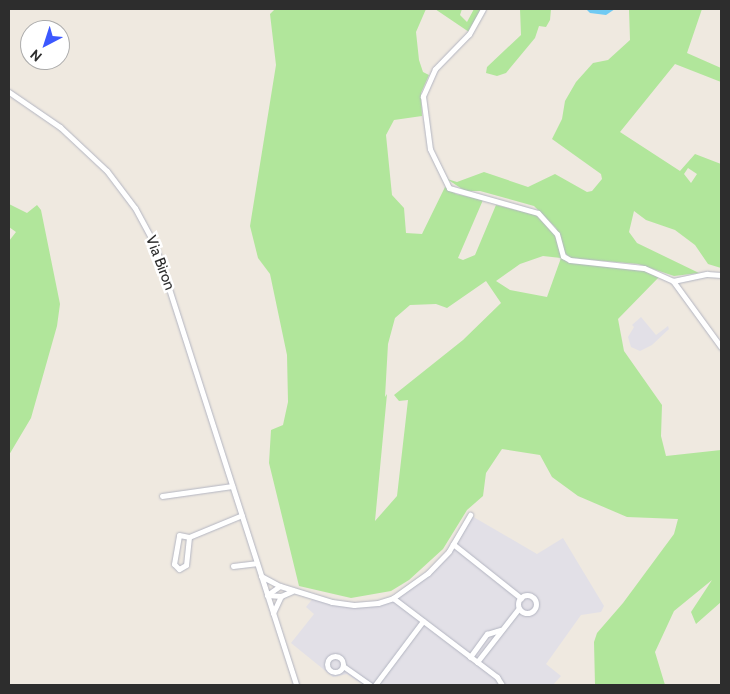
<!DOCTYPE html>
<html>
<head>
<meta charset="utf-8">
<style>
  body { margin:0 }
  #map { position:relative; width:730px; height:694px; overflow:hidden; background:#efe9e0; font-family:Cabin,sans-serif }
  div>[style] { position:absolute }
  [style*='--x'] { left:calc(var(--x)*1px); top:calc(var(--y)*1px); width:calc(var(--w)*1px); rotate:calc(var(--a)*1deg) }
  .industrial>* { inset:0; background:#e2e0e7 }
  .green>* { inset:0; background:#b1e69b }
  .water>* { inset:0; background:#70caf3 }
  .roads { filter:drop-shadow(0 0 1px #b3b5c1) drop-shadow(0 0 1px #b3b5c1) }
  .minor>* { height:5px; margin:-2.5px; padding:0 2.5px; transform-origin:2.5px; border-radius:2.5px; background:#fff }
  .minor>.ring { margin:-2.5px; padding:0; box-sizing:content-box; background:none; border:5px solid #fff; border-radius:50% }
  span { translate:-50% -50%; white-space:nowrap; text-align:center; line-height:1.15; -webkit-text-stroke:5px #fff; paint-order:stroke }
  .street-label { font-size:15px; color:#2d2d2d }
  .frame { position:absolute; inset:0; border:10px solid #2d2d2d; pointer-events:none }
  .north { position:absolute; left:20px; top:20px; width:50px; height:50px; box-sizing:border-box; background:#fff; border:1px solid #ababab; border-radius:50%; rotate:220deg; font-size:14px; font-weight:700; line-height:20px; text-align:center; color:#2d2d2d }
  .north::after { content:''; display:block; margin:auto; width:18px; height:22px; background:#3c58ff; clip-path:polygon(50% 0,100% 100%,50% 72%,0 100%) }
</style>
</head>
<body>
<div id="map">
  <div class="industrial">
    <i style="clip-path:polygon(641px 317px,656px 335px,668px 326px,669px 329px,652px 345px,640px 351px,631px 347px,628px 337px,634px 327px,632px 325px)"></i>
    <i style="clip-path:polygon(470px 515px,537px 554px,563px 538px,604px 606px,601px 612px,581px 615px,546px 664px,561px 676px,553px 685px,364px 685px,347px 674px,333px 677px,291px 643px,314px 614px,306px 607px,314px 597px,354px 605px,393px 598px,443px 559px)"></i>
  </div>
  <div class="green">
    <i style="clip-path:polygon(evenodd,426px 9px,416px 32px,419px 60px,423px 72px,429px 75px,421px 93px,422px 116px,394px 120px,386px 135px,392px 195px,404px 208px,406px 233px,422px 234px,445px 187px,456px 194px,483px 200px,458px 258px,463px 260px,475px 255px,496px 205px,536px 215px,555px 235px,561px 257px,565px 260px,645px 270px,659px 277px,618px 319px,624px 351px,662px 405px,661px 436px,666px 456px,721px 450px,721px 602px,696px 624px,691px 612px,712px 580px,674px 611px,655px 652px,665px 685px,595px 685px,594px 642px,597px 633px,623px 603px,674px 534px,678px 519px,627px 517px,578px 496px,552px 477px,540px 455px,502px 449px,486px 473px,483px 496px,467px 510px,443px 549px,409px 580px,391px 591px,351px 598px,299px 586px,269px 463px,271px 430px,283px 425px,288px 402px,287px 355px,270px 274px,258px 258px,250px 226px,276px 65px,270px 14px,275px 9px,426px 9px,543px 256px,561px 258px,547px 297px,510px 290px,496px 281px,520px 264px,543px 256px,426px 9px,486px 281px,501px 303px,463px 340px,394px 395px,399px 401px,408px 400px,397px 496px,375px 521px,387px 394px,385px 397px,388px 344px,395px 318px,410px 305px,436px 304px,447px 308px,486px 281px)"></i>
    <i style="clip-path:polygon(435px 9px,462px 9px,460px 15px,467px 22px,474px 9px,481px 9px,469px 32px)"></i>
    <i style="clip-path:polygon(520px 9px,551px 9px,550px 20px,546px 27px,539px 26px,535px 38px,506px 73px,497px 76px,486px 73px,487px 67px,521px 35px)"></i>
    <i style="clip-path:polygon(evenodd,629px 9px,702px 9px,687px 53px,721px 68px,721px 82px,675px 64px,620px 132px,680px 171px,695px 154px,721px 164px,721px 268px,708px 264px,695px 245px,675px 230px,646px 220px,634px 211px,629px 232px,637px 243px,699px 273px,674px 276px,638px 264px,570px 258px,565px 253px,556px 228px,534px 206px,480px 191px,465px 191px,447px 179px,457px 182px,484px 172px,528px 187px,555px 174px,587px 192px,592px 191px,602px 179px,601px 174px,552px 139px,562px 119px,565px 101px,576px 82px,593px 63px,608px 60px,630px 40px,629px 9px,688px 168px,697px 174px,691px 183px,684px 174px,688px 168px)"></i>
    <i style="clip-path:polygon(9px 204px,27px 213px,37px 205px,41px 210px,60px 304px,57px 326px,31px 418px,9px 455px,9px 241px,16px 232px,9px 227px)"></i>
  </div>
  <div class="water">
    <i style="clip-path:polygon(586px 9px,615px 9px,606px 15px,590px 13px)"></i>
  </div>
  <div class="roads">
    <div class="minor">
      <i style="--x:483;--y:9;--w:29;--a:119"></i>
      <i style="--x:469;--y:34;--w:49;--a:134.2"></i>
      <i style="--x:435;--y:69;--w:30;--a:114"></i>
      <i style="--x:423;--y:96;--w:53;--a:82.5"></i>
      <i style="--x:430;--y:149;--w:43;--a:64"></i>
      <i style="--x:449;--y:188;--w:92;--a:15.7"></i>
      <i style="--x:538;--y:213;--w:28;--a:48"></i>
      <i style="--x:557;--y:234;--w:23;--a:75"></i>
      <i style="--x:563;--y:256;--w:8;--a:30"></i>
      <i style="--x:570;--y:260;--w:74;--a:6.2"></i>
      <i style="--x:644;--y:268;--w:32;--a:24"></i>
      <i style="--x:673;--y:281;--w:82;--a:54"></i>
      <i style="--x:9;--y:92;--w:62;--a:34.5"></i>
      <i style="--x:60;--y:127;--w:64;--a:43.1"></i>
      <i style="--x:107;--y:171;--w:46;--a:52.9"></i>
      <i style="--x:135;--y:208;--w:42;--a:61.6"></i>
      <i style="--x:155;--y:245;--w:462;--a:72.2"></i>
      <i style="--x:673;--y:281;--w:35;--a:-12"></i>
      <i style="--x:707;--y:274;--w:14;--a:4"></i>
      <i style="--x:162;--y:496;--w:71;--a:-8.1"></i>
      <i style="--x:189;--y:537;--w:28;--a:96"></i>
      <i style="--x:186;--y:565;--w:8;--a:150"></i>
      <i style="--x:179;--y:569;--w:7;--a:-135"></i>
      <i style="--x:174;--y:564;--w:29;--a:-80"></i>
      <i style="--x:179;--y:535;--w:10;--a:11"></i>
      <i style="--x:189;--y:537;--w:57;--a:-22.5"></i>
      <i style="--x:453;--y:544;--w:87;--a:38.5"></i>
      <i style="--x:233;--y:566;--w:23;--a:-7"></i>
      <i style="--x:261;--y:576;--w:21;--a:28"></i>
      <i style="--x:280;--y:586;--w:54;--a:17.1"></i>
      <i style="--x:332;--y:602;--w:22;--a:8"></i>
      <i style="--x:354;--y:605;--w:24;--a:-5"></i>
      <i style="--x:378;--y:603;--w:16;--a:-18"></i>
      <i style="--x:393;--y:598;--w:43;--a:-35.5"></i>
      <i style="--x:428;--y:573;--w:30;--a:-46"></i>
      <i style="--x:449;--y:551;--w:42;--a:-59.7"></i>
      <i class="ring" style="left:518px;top:595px;width:13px;height:13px"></i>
      <i style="--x:267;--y:595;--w:16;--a:-35"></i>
      <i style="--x:267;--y:595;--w:14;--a:4"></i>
      <i style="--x:393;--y:598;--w:131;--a:37.2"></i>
      <i style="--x:497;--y:677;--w:9;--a:58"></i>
      <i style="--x:273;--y:613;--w:19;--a:-65"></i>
      <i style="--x:281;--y:596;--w:12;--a:-24"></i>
      <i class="ring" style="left:327px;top:656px;width:11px;height:11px"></i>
      <i style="--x:470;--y:657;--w:29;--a:-54"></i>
      <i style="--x:487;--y:634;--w:14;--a:-17"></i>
      <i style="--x:477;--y:662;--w:68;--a:-52.1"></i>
      <i style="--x:343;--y:666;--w:33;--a:35"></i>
      <i style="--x:375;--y:685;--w:80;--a:-53.1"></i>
    </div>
  </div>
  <div class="street-label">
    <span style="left:160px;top:263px;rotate:69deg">Via Biron</span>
  </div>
  <div class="frame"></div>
  <div class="north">N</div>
</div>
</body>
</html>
